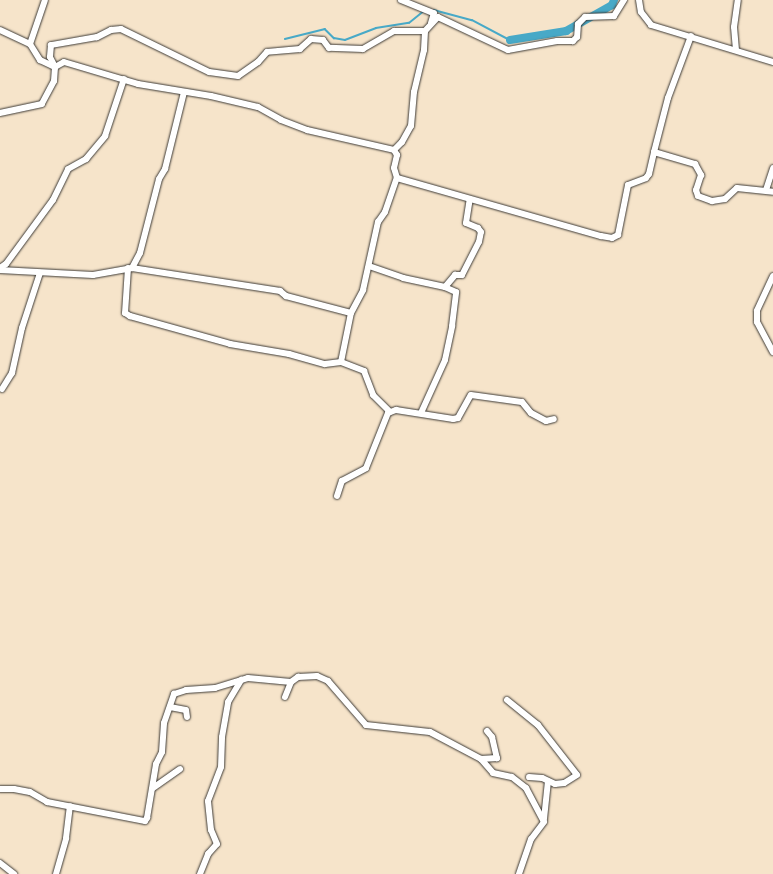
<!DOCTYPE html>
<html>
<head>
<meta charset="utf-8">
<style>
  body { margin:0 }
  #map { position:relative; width:773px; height:874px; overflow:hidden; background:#f6e4ca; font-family:Caveat,sans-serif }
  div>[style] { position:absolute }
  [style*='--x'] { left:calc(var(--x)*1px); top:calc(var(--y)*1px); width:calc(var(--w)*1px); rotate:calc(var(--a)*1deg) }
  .stream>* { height:1.5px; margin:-0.75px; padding:0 0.75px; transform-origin:0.75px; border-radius:0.75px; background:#48a9c7 }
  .river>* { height:8px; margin:-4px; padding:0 4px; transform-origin:4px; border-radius:4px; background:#48a9c7 }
  .roads { filter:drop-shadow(0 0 1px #3d3a36) drop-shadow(0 0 1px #3d3a36) }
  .minor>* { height:6px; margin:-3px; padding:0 3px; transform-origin:3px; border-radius:3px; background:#fff }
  span { translate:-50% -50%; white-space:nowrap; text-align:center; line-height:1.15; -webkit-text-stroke:3px #fcf5e5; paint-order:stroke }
</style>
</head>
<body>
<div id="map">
  <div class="stream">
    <i style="--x:434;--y:10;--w:39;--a:15"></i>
    <i style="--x:472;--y:20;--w:43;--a:27.8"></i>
    <i style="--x:285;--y:39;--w:41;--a:-14"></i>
    <i style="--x:325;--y:29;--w:13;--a:45"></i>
    <i style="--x:334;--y:38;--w:11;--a:10"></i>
    <i style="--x:345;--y:40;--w:33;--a:-21"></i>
    <i style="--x:376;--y:28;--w:33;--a:-9"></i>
    <i style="--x:409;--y:23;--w:19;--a:-39"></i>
  </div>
  <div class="river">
    <i style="--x:510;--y:40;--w:57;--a:-9.1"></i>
    <i style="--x:566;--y:31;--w:53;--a:-29.5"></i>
    <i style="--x:612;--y:5;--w:5;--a:-68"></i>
  </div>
  <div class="roads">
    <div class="minor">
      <i style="--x:401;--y:0;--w:35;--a:22"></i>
      <i style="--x:434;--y:13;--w:10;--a:107"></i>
      <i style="--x:624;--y:0;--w:19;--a:122"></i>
      <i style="--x:614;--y:16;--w:29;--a:178"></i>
      <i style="--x:585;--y:17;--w:10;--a:135"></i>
      <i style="--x:578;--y:24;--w:13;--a:94"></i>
      <i style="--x:577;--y:37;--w:6;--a:135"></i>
      <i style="--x:573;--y:41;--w:16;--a:180"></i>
      <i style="--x:557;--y:41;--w:50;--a:169.6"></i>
      <i style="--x:508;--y:50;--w:77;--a:-154.8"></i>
      <i style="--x:438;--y:17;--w:19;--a:133"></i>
      <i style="--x:425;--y:31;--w:31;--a:180"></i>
      <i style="--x:394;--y:31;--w:36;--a:150"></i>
      <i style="--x:363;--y:49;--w:34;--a:-178"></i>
      <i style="--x:329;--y:48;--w:10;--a:-127"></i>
      <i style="--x:323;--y:40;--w:12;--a:-175"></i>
      <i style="--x:311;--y:39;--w:15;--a:138"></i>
      <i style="--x:300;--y:49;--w:33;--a:175"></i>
      <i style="--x:267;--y:52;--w:13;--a:132"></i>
      <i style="--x:258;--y:62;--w:24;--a:145"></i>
      <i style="--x:238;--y:76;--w:29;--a:-172"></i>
      <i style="--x:209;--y:72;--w:98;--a:-154"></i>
      <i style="--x:121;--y:29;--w:10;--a:174"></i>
      <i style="--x:111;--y:30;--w:16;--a:153"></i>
      <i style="--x:97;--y:37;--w:47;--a:170.1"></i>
      <i style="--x:51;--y:45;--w:12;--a:95"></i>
      <i style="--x:50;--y:57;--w:11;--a:63"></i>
      <i style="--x:55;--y:67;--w:10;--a:-29"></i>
      <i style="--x:64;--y:62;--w:77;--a:16.6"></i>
      <i style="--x:138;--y:84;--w:74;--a:9.3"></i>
      <i style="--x:211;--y:96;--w:48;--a:13.2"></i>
      <i style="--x:258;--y:107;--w:26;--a:29"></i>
      <i style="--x:281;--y:120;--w:28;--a:21"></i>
      <i style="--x:307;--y:130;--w:89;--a:12.9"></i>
      <i style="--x:394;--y:150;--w:6;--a:59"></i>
      <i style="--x:397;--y:155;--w:13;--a:103"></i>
      <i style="--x:394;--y:168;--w:10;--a:73"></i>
      <i style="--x:397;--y:178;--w:212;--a:15.9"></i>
      <i style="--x:601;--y:236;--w:11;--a:10"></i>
      <i style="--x:612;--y:238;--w:7;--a:-27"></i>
      <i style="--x:618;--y:235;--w:51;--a:-78.7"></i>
      <i style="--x:628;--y:185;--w:19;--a:-21"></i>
      <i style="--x:646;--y:178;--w:5;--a:-53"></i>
      <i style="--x:649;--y:174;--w:23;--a:-77"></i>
      <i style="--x:654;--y:152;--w:43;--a:16.3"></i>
      <i style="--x:695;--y:164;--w:13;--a:61"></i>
      <i style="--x:701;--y:175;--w:16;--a:108"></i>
      <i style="--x:696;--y:190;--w:6;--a:72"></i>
      <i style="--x:698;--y:196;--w:15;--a:20"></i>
      <i style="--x:712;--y:201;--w:13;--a:-9"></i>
      <i style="--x:725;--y:199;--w:16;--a:-43"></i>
      <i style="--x:737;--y:188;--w:36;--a:6"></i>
      <i style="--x:639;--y:0;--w:12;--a:81"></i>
      <i style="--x:641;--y:12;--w:16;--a:52"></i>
      <i style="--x:651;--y:25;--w:127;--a:16.9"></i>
      <i style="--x:0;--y:30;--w:33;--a:25"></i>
      <i style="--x:30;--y:44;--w:19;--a:58"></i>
      <i style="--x:40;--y:60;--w:17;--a:25"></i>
      <i style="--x:55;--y:67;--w:14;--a:94"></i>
      <i style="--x:54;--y:81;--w:26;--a:118"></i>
      <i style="--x:42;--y:104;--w:43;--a:167.9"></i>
      <i style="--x:30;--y:44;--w:46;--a:-71.2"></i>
      <i style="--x:736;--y:50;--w:23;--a:-95"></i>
      <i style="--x:734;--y:27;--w:27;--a:-82"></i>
      <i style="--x:394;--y:150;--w:11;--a:-45"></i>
      <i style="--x:402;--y:142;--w:18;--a:-61"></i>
      <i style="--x:411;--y:126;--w:34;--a:-85"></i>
      <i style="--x:414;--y:92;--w:43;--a:-76.6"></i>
      <i style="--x:424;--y:50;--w:19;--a:-87"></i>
      <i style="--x:654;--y:152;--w:56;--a:-75.5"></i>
      <i style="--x:668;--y:98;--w:66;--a:-69.6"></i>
      <i style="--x:766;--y:190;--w:23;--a:-72"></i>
      <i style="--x:369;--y:266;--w:36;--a:19"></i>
      <i style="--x:403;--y:278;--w:43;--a:12.1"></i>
      <i style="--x:445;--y:287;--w:16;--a:-50"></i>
      <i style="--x:455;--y:275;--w:7;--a:0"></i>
      <i style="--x:462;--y:275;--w:37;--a:-63"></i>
      <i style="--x:479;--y:242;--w:10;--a:-79"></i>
      <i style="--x:481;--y:232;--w:5;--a:-127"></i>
      <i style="--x:478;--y:228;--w:13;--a:-157"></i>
      <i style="--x:466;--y:223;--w:24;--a:-81"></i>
      <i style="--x:0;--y:268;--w:7;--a:-34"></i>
      <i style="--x:6;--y:264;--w:79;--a:-53.7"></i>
      <i style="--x:53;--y:200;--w:34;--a:-64"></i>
      <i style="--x:68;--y:169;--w:21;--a:-29"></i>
      <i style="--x:86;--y:159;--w:30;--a:-50"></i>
      <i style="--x:105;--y:136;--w:60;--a:-71.6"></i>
      <i style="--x:128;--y:268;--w:45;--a:93.8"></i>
      <i style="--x:125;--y:313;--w:6;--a:31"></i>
      <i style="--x:130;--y:316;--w:104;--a:15.6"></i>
      <i style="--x:230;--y:344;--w:60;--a:9.6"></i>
      <i style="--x:289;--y:354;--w:37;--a:16"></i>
      <i style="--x:325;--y:364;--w:16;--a:-7"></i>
      <i style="--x:341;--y:362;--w:25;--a:21"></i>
      <i style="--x:364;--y:371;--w:26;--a:69"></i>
      <i style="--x:373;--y:395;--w:24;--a:45"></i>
      <i style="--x:132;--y:268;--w:150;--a:8.8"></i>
      <i style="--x:280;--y:291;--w:8;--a:40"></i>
      <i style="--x:286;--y:296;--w:67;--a:14.7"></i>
      <i style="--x:0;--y:270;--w:93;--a:3.1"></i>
      <i style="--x:93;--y:275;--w:40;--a:-10"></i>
      <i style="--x:132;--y:268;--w:17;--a:-62"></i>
      <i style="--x:140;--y:253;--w:76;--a:-75.6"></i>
      <i style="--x:159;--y:179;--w:12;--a:-59"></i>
      <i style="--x:165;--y:169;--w:79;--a:-76.1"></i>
      <i style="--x:773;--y:276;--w:38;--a:115"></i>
      <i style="--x:757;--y:311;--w:11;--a:90"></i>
      <i style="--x:757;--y:322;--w:34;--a:62"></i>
      <i style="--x:341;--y:362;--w:50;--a:-78.5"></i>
      <i style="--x:351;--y:313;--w:26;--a:-62"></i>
      <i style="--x:363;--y:290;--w:70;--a:-77.6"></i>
      <i style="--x:378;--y:222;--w:12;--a:-55"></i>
      <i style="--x:385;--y:212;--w:36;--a:-71"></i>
      <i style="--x:2;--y:389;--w:19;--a:-58"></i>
      <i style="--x:12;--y:373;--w:46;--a:-77.5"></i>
      <i style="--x:22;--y:328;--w:58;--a:-71.9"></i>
      <i style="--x:421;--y:413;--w:58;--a:-65.6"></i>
      <i style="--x:445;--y:360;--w:35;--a:-78"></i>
      <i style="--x:452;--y:326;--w:34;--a:-83"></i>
      <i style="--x:456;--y:292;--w:12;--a:-156"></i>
      <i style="--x:337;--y:496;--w:16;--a:-72"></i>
      <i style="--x:342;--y:481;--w:27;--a:-28"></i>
      <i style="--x:366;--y:468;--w:59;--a:-68.2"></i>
      <i style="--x:388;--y:413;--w:9;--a:-21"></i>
      <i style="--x:396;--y:410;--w:58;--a:9"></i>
      <i style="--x:453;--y:419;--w:5;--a:-11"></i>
      <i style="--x:458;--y:418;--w:26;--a:-61"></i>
      <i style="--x:471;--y:395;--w:51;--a:7.8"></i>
      <i style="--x:522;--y:402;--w:14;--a:51"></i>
      <i style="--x:531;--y:413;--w:17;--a:28"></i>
      <i style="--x:546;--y:421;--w:8;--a:-14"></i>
      <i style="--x:285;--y:697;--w:16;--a:-68"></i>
      <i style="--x:291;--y:682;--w:9;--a:-36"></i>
      <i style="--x:298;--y:677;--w:19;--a:-3"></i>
      <i style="--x:317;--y:676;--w:12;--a:24"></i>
      <i style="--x:328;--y:681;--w:58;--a:49.2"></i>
      <i style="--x:366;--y:725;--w:64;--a:6.2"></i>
      <i style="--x:430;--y:732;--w:58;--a:27.9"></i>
      <i style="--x:507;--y:700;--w:40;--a:39"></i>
      <i style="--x:538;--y:725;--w:63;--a:52"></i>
      <i style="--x:577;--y:775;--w:15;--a:148"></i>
      <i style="--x:564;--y:783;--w:9;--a:174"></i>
      <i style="--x:555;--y:784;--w:14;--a:-155"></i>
      <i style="--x:542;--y:778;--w:13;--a:-176"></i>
      <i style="--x:170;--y:707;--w:16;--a:11"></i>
      <i style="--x:186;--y:710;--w:7;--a:82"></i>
      <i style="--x:487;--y:731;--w:8;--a:50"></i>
      <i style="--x:492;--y:737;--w:22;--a:77"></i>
      <i style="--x:497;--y:758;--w:16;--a:176"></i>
      <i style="--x:481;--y:759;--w:18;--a:49"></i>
      <i style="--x:493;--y:773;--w:19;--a:12"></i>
      <i style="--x:512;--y:777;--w:18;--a:38"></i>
      <i style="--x:526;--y:788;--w:38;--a:62"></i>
      <i style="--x:544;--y:822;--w:21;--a:127"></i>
      <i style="--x:531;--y:839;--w:37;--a:109"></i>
      <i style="--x:153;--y:788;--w:33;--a:-35"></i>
      <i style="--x:0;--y:789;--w:14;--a:0"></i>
      <i style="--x:14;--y:789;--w:16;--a:11"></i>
      <i style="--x:30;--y:792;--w:20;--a:30"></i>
      <i style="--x:47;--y:802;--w:100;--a:11"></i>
      <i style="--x:145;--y:821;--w:4;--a:-56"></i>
      <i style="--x:147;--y:818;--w:55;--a:-80.5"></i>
      <i style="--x:156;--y:764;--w:13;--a:-63"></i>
      <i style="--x:162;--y:752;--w:29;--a:-86"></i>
      <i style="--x:164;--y:723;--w:31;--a:-71"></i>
      <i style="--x:174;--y:694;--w:13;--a:-18"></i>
      <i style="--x:186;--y:690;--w:29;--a:-4"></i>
      <i style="--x:215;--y:688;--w:34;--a:-17"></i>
      <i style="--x:248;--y:678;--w:43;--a:5.3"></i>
      <i style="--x:544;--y:819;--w:38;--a:-84"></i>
      <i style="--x:0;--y:863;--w:18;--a:38"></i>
      <i style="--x:56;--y:874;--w:37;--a:-74"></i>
      <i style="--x:66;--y:838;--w:32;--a:-83"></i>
      <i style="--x:200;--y:874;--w:22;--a:-68"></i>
      <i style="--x:208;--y:854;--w:13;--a:-48"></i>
      <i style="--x:217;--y:844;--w:15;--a:-113"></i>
      <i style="--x:211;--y:830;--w:29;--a:-96"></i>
      <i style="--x:208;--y:801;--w:36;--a:-69"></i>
      <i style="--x:221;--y:767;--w:30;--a:-88"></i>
      <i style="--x:222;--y:737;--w:36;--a:-80"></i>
      <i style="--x:228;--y:702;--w:26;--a:-59"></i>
    </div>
  </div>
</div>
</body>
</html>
